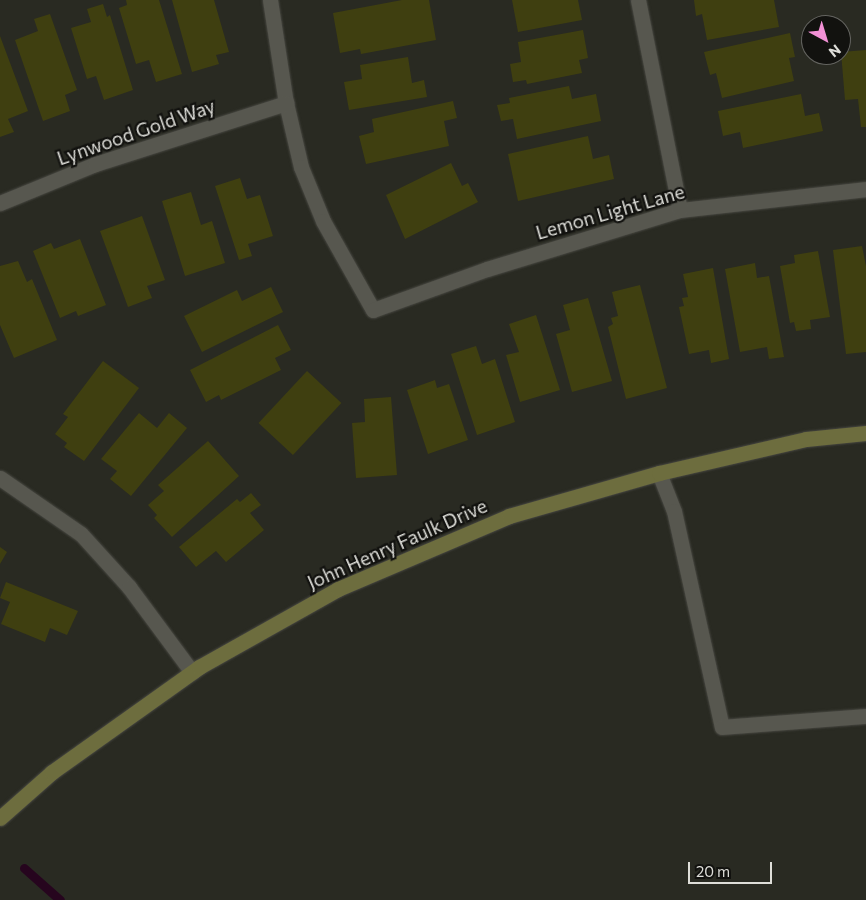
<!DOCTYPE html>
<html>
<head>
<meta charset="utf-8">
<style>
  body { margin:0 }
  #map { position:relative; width:866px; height:900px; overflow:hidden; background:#292a22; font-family:Commissioner,sans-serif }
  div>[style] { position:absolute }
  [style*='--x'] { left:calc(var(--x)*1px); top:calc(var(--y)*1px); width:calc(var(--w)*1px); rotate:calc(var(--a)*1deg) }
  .stream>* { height:9px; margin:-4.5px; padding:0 4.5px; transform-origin:4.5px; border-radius:4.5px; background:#26051e }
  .building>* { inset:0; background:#3f3f10; transform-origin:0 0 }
  .roads { filter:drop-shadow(0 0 1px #474741) drop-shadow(0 0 1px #474741) }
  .lane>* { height:15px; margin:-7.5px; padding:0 7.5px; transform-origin:7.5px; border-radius:7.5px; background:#57574f }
  .street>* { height:15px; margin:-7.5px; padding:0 7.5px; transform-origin:7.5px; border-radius:7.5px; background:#57574f }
  .secondary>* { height:15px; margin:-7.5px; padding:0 7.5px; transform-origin:7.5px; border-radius:7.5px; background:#6d6d3e }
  span { translate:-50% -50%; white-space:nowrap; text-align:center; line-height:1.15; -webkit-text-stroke:4.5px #12120f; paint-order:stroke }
  .street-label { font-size:19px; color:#deded9 }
  .north { position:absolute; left:801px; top:15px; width:50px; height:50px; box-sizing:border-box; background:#12120f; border:1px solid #646460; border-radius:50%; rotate:141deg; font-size:14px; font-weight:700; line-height:20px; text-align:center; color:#deded9 }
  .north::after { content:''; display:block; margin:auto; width:18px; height:22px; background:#f391d6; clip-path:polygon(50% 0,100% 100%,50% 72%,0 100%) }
  .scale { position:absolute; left:688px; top:862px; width:84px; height:22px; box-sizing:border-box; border:2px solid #deded9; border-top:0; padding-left:6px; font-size:15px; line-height:18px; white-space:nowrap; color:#deded9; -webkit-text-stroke:4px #12120f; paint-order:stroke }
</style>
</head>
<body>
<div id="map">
  <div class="stream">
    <i style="--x:24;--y:868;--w:48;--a:41.6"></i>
  </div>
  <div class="building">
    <i style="clip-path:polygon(126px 0,159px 0,182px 74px,156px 82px,149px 60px,136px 64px,119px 8px,127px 5px)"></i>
    <i style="clip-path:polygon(172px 0,214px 0,229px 52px,216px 55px,219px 64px,192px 72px)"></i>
    <i style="clip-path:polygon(402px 0,429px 0,436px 40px,361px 54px,360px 49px,340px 53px,333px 13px)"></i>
    <i style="clip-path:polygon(512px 0,578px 0,582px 20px,518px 32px)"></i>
    <i style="clip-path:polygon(694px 0,774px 0,779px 27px,707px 40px,702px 14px,696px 16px)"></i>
    <i style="clip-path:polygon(103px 4px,107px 17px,110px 15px,133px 90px,104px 100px,96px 76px,87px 79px,71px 28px,91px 22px,87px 9px)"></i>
    <i style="clip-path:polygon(50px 14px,77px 90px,65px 95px,70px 111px,43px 121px,15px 40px,38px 31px,34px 19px)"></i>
    <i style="clip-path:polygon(583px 30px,588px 58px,579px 60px,582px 73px,527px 84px,526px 80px,513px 82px,510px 64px,521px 62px,518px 42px)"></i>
    <i style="clip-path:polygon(790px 33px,795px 57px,789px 58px,794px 81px,722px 98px,716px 73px,710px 75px,704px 52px)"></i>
    <i style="clip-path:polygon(0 36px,28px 111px,8px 119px,14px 132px,0 137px)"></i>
    <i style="clip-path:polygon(866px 50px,866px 127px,861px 127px,858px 99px,845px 100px,841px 52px)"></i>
    <i style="clip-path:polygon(408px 57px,412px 83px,424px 80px,427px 97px,349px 110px,344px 82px,362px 79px,360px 65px)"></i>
    <i style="clip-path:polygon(569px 86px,572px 99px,596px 94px,601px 121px,517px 139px,513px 119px,501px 121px,497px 105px,510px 103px,509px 98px)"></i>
    <i style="clip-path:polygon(801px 94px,805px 116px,819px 113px,823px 131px,743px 148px,740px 132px,723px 136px,718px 111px)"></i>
    <i style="clip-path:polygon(453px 101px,457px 118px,444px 121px,449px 146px,366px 164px,359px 136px,374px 132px,372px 119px)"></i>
    <i style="clip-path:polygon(588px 136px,593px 159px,609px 155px,614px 179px,518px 201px,508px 154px)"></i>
    <i style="clip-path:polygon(451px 163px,462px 186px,468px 183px,478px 202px,405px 239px,386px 195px)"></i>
    <i style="clip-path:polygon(240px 178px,247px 199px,260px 195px,273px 236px,248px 244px,252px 256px,239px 260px,215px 186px)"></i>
    <i style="clip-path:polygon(191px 192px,201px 225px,212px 221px,225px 263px,185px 276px,162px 201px)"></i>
    <i style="clip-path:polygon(142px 216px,165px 280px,147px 286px,152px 298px,128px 307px,100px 231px)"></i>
    <i style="clip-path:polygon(80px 239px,106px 305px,78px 316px,76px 311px,60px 318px,33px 251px,51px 243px,54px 249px)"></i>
    <i style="clip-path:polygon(862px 246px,866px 266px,866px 352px,846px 354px,833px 250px)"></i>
    <i style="clip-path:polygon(818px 251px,830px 317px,810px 320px,811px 329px,796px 331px,794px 322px,790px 323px,780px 266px,795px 263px,794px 255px)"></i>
    <i style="clip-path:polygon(18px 261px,27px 282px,32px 279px,57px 340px,14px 358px,0 325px,0 266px)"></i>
    <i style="clip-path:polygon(755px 263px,757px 278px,769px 276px,784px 357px,769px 359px,767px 347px,740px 352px,725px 269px)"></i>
    <i style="clip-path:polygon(713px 268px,729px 359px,711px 363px,709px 350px,689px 354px,679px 307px,684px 306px,682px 298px,688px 297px,683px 274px)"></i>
    <i style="clip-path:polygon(640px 285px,667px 388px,626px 399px,608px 327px,613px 324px,611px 318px,618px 316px,612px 292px)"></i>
    <i style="clip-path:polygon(271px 287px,283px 312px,202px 352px,184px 316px,237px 290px,242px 301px)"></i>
    <i style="clip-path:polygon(588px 298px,612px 381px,572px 392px,556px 334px,570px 330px,563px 305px)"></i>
    <i style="clip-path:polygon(536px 315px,560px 390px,520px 402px,506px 355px,519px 352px,509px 324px)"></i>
    <i style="clip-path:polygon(278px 325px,291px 350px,275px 358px,281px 370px,221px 400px,219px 395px,206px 402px,190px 370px)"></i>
    <i style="clip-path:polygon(476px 346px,482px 364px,495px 359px,515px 422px,477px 435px,451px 354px)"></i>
    <i style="clip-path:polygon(103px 361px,139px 388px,84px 461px,64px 447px,67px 443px,55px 434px,68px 417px,63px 414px)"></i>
    <i style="left:307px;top:371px;width:47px;height:71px;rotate:43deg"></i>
    <i style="clip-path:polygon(435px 380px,437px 388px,449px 384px,468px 440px,428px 454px,407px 390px)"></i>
    <i style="clip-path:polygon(391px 397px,397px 475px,356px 478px,352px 423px,365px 422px,364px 399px)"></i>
    <i style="clip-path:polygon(139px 413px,157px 428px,169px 413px,187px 428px,131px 496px,110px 479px,117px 471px,101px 459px)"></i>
    <i style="clip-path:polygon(208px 441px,239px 476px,172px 537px,154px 518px,157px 515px,148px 505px,164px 491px,158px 485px)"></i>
    <i style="clip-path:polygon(251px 493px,261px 505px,250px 513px,264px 530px,226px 562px,216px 551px,196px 567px,179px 547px,237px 499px,240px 502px)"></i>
    <i style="clip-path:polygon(0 547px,7px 552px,0 564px)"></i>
    <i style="clip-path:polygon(6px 582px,78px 611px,67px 635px,50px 628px,45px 642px,1px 624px,10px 602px,0 598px)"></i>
  </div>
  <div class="roads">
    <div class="lane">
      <i style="--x:659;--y:473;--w:41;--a:68.5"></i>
      <i style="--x:674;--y:511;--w:221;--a:77.5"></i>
      <i style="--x:722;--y:727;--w:144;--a:-4.4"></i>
    </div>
    <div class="street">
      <i style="--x:270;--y:0;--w:104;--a:81.2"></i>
      <i style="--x:286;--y:103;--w:66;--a:76.8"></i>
      <i style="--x:301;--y:167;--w:58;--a:67.8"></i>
      <i style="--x:323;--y:221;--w:102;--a:60.7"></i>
      <i style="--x:373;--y:310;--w:121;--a:-19.8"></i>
      <i style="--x:487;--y:269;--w:202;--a:-17"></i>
      <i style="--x:680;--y:210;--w:187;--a:-6.4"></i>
      <i style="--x:638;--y:0;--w:214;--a:78.7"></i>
      <i style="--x:0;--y:203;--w:103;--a:-22.3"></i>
      <i style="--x:95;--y:164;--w:201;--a:-17.7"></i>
      <i style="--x:0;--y:478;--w:98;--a:34.7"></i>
      <i style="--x:81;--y:534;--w:72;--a:47.8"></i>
      <i style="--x:129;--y:587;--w:106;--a:53.5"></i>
    </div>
    <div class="secondary">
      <i style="--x:0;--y:818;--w:69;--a:-41.5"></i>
      <i style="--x:52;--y:772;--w:181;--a:-35.5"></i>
      <i style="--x:199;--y:667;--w:159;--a:-29.3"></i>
      <i style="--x:338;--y:589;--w:186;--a:-23.1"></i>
      <i style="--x:509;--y:516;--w:156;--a:-16"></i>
      <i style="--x:659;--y:473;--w:151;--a:-13"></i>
      <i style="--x:806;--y:439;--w:60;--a:-5.7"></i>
    </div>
  </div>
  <div class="street-label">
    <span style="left:136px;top:132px;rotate:-19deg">Lynwood Gold Way</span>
    <span style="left:610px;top:212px;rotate:-16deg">Lemon Light Lane</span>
    <span style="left:397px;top:544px;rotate:-24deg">John Henry Faulk Drive</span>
  </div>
  <div class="north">N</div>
  <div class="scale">20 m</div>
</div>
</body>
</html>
